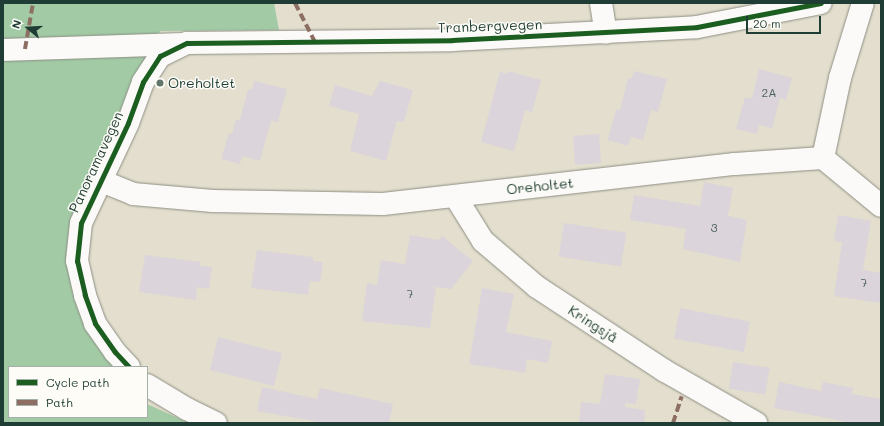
<!DOCTYPE html>
<html>
<head>
<meta charset="utf-8">
<style>
  body { margin:0 }
  #map { position:relative; width:884px; height:426px; overflow:hidden; background:#e3decd; font-family:Mali,sans-serif }
  div>[style] { position:absolute }
  [style*='--x'] { left:calc(var(--x)*1px); top:calc(var(--y)*1px); width:calc(var(--w)*1px); rotate:calc(var(--a)*1deg) }
  .forest>* { inset:0; background:#a2cba5 }
  .building>* { inset:0; background:#dbd4db; transform-origin:0 0 }
  .roads { filter:drop-shadow(0 0 1px #8d8f85) drop-shadow(0 0 1px #8d8f85) }
  .minor>* { height:22px; margin:-11px; padding:0 11px; transform-origin:11px; border-radius:11px; background:#fbfaf8 }
  .quiet>* { height:4px; margin-top:-2px; transform-origin:0; background:repeating-linear-gradient(90deg,#8d6e63 0 8px,transparent 0 12px) }
  .cycleway>* { height:5px; margin:-2.5px; padding:0 2.5px; transform-origin:2.5px; border-radius:2.5px; background:#1b5e20 }
  .dots>* { width:11px; height:11px; translate:-50% -50%; box-sizing:border-box; border:2px solid #fdfcf7; border-radius:50% }
  span { translate:-50% -50%; white-space:nowrap; text-align:center; line-height:1.15; -webkit-text-stroke:3px #fdfcf7; paint-order:stroke }
  .number-label { font-size:12px; color:#4e635e }
  .number-label span { -webkit-text-stroke-width:0 }
  .street-label { font-size:14px; color:#1f3d34 }
  .poi-label { font-size:14px; color:#1f3d34 }
  .left { translate:0 -50%; text-align:left }
  .frame { position:absolute; inset:0; border:4px solid #1f3d34; pointer-events:none }
  .legend { position:absolute; left:8px; top:366px; width:140px; height:52px; box-sizing:border-box; background:#fdfcf7; border:1px solid #a4b0a9; margin:0; padding:5px 7px; list-style:none; font-size:12px; color:#1f3d34 }
  .legend li { display:flex; align-items:center; gap:8px; height:20px }
  .legend b { width:20px; border:1px solid #a4b0a9 }
  .north { position:absolute; left:8px; top:8px; width:40px; height:40px; -webkit-text-stroke:3px #fdfcf7; paint-order:stroke; rotate:288deg; font-size:11px; font-weight:700; line-height:16px; text-align:center; color:#1f3d34 }
  .north::after { content:''; display:block; margin:auto; width:14px; height:18px; background:#1f3d34; clip-path:polygon(50% 0,100% 100%,50% 72%,0 100%) }
  .scale { position:absolute; left:746px; top:16px; width:75px; height:18px; box-sizing:border-box; border:2px solid #1f3d34; border-top:0; padding-left:5px; font-size:12px; line-height:14px; white-space:nowrap; color:#1f3d34; -webkit-text-stroke:3px #fdfcf7; paint-order:stroke }
</style>
</head>
<body>
<div id="map">
  <div class="forest">
    <i style="clip-path:polygon(3px 3px,274px 3px,279px 30px,160px 31px,136px 98px,80px 234px,114px 367px,9px 367px,9px 417px,147px 417px,147px 404px,189px 423px,3px 423px)"></i>
  </div>
  <div class="building">
    <i style="clip-path:polygon(759px 69px,792px 78px,786px 100px,780px 98px,772px 128px,759px 125px,757px 134px,736px 129px,745px 97px,752px 99px)"></i>
    <i style="clip-path:polygon(508px 71px,541px 80px,532px 112px,525px 110px,514px 151px,481px 142px,500px 72px,507px 74px)"></i>
    <i style="clip-path:polygon(634px 71px,667px 79px,658px 112px,651px 110px,643px 140px,631px 137px,628px 146px,608px 140px,616px 109px,620px 110px,628px 78px,631px 79px)"></i>
    <i style="clip-path:polygon(254px 81px,287px 89px,278px 122px,271px 121px,260px 161px,242px 156px,240px 164px,221px 159px,229px 133px,232px 134px,236px 119px,240px 120px,248px 89px,252px 90px)"></i>
    <i style="clip-path:polygon(380px 81px,413px 90px,404px 122px,397px 121px,386px 161px,350px 151px,359px 114px,329px 106px,335px 85px,372px 96px)"></i>
    <i style="left:599px;top:134px;width:29px;height:26px;rotate:86deg"></i>
    <i style="clip-path:polygon(704px 182px,733px 188px,728px 216px,747px 220px,740px 262px,683px 249px,686px 229px,630px 220px,634px 195px,700px 206px)"></i>
    <i style="clip-path:polygon(838px 215px,871px 221px,863px 270px,881px 273px,881px 303px,834px 296px,842px 242px,834px 241px)"></i>
    <i style="left:564px;top:223px;width:63px;height:34px;rotate:9deg"></i>
    <i style="clip-path:polygon(410px 235px,439px 240px,442px 236px,473px 261px,451px 289px,436px 287px,430px 328px,362px 321px,367px 283px,377px 285px,381px 260px,405px 264px)"></i>
    <i style="clip-path:polygon(257px 250px,313px 257px,313px 261px,323px 262px,320px 282px,310px 281px,308px 295px,251px 288px)"></i>
    <i style="clip-path:polygon(145px 255px,201px 262px,200px 266px,212px 267px,209px 289px,197px 287px,196px 300px,139px 292px)"></i>
    <i style="clip-path:polygon(482px 288px,514px 294px,506px 332px,552px 341px,548px 363px,527px 359px,525px 373px,469px 364px)"></i>
    <i style="left:680px;top:308px;width:71px;height:31px;rotate:11deg"></i>
    <i style="left:218px;top:337px;width:66px;height:34px;rotate:14deg"></i>
    <i style="left:733px;top:362px;width:37px;height:27px;rotate:9deg"></i>
    <i style="clip-path:polygon(605px 374px,640px 379px,636px 404px,625px 403px,625px 407px,645px 410px,644px 423px,579px 423px,581px 402px,600px 404px)"></i>
    <i style="clip-path:polygon(779px 382px,821px 391px,823px 382px,853px 388px,852px 394px,881px 399px,881px 423px,842px 423px,843px 421px,774px 408px)"></i>
    <i style="clip-path:polygon(262px 387px,317px 399px,320px 388px,393px 404px,389px 423px,325px 423px,257px 411px)"></i>
  </div>
  <div class="roads">
    <div class="minor">
      <i style="--x:601;--y:3;--w:30;--a:81"></i>
      <i style="--x:3;--y:50;--w:177;--a:-1.9"></i>
      <i style="--x:823;--y:158;--w:82;--a:-78"></i>
      <i style="--x:840;--y:78;--w:78;--a:-73"></i>
      <i style="--x:823;--y:158;--w:75;--a:39.6"></i>
      <i style="--x:99;--y:180;--w:37;--a:22"></i>
      <i style="--x:133;--y:194;--w:80;--a:5"></i>
      <i style="--x:213;--y:201;--w:170;--a:1"></i>
      <i style="--x:383;--y:204;--w:354;--a:-6.5"></i>
      <i style="--x:735;--y:164;--w:88;--a:-3.9"></i>
      <i style="--x:455;--y:196;--w:53;--a:58.1"></i>
      <i style="--x:483;--y:241;--w:71;--a:40.4"></i>
      <i style="--x:537;--y:287;--w:153;--a:33.3"></i>
      <i style="--x:665;--y:371;--w:105;--a:29.7"></i>
      <i style="--x:129;--y:367;--w:21;--a:-133"></i>
      <i style="--x:115;--y:352;--w:35;--a:-125"></i>
      <i style="--x:95;--y:323;--w:30;--a:-110"></i>
      <i style="--x:85;--y:295;--w:35;--a:-103"></i>
      <i style="--x:77;--y:261;--w:38;--a:-84"></i>
      <i style="--x:81;--y:223;--w:110;--a:-64.8"></i>
      <i style="--x:128;--y:123;--w:44;--a:-69.9"></i>
      <i style="--x:143;--y:82;--w:31;--a:-57"></i>
      <i style="--x:160;--y:56;--w:30;--a:-26"></i>
      <i style="--x:187;--y:43;--w:265;--a:-0.6"></i>
      <i style="--x:452;--y:40;--w:245;--a:-3"></i>
      <i style="--x:697;--y:27;--w:126;--a:-11"></i>
      <i style="--x:147;--y:385;--w:47;--a:31"></i>
      <i style="--x:187;--y:409;--w:32;--a:26"></i>
    </div>
  </div>
  <div class="quiet">
    <i style="--x:295;--y:3;--w:44;--a:62.9"></i>
    <i style="--x:25;--y:49;--w:47;--a:-80.1"></i>
    <i style="--x:673;--y:423;--w:28;--a:-72"></i>
  </div>
  <div class="cycleway">
    <i style="--x:129;--y:367;--w:21;--a:-133"></i>
    <i style="--x:115;--y:352;--w:35;--a:-125"></i>
    <i style="--x:95;--y:323;--w:30;--a:-110"></i>
    <i style="--x:85;--y:295;--w:35;--a:-103"></i>
    <i style="--x:77;--y:261;--w:38;--a:-84"></i>
    <i style="--x:81;--y:223;--w:110;--a:-64.8"></i>
    <i style="--x:128;--y:123;--w:44;--a:-69.9"></i>
    <i style="--x:143;--y:82;--w:31;--a:-57"></i>
    <i style="--x:160;--y:56;--w:30;--a:-26"></i>
    <i style="--x:187;--y:43;--w:265;--a:-0.6"></i>
    <i style="--x:452;--y:40;--w:245;--a:-3"></i>
    <i style="--x:697;--y:27;--w:126;--a:-11"></i>
  </div>
  <div class="dots">
    <i style="left:160px;top:83px;background:#64756a"></i>
  </div>
  <div class="number-label">
    <span style="left:769px;top:93px">2A</span>
    <span style="left:714px;top:228px">3</span>
    <span style="left:864px;top:283px">7</span>
    <span style="left:410px;top:294px">7</span>
  </div>
  <div class="street-label">
    <span style="left:490px;top:26px;rotate:-2deg">Tranbergvegen</span>
    <span style="left:96px;top:162px;rotate:-65deg">Panoramavegen</span>
    <span style="left:540px;top:186px;rotate:-6deg">Oreholtet</span>
    <span style="left:593px;top:324px;rotate:33deg">Kringsjå</span>
  </div>
  <div class="poi-label">
    <span class="left" style="left:168px;top:83px">Oreholtet</span>
  </div>
  <div class="frame"></div>
  <ul class="legend">
  <li><b style="height:5px;background:#1b5e20"></b>Cycle path</li>
  <li><b style="height:5px;background:#8d6e63"></b>Path</li>
  </ul>
  <div class="north">N</div>
  <div class="scale">20 m</div>
</div>
</body>
</html>
